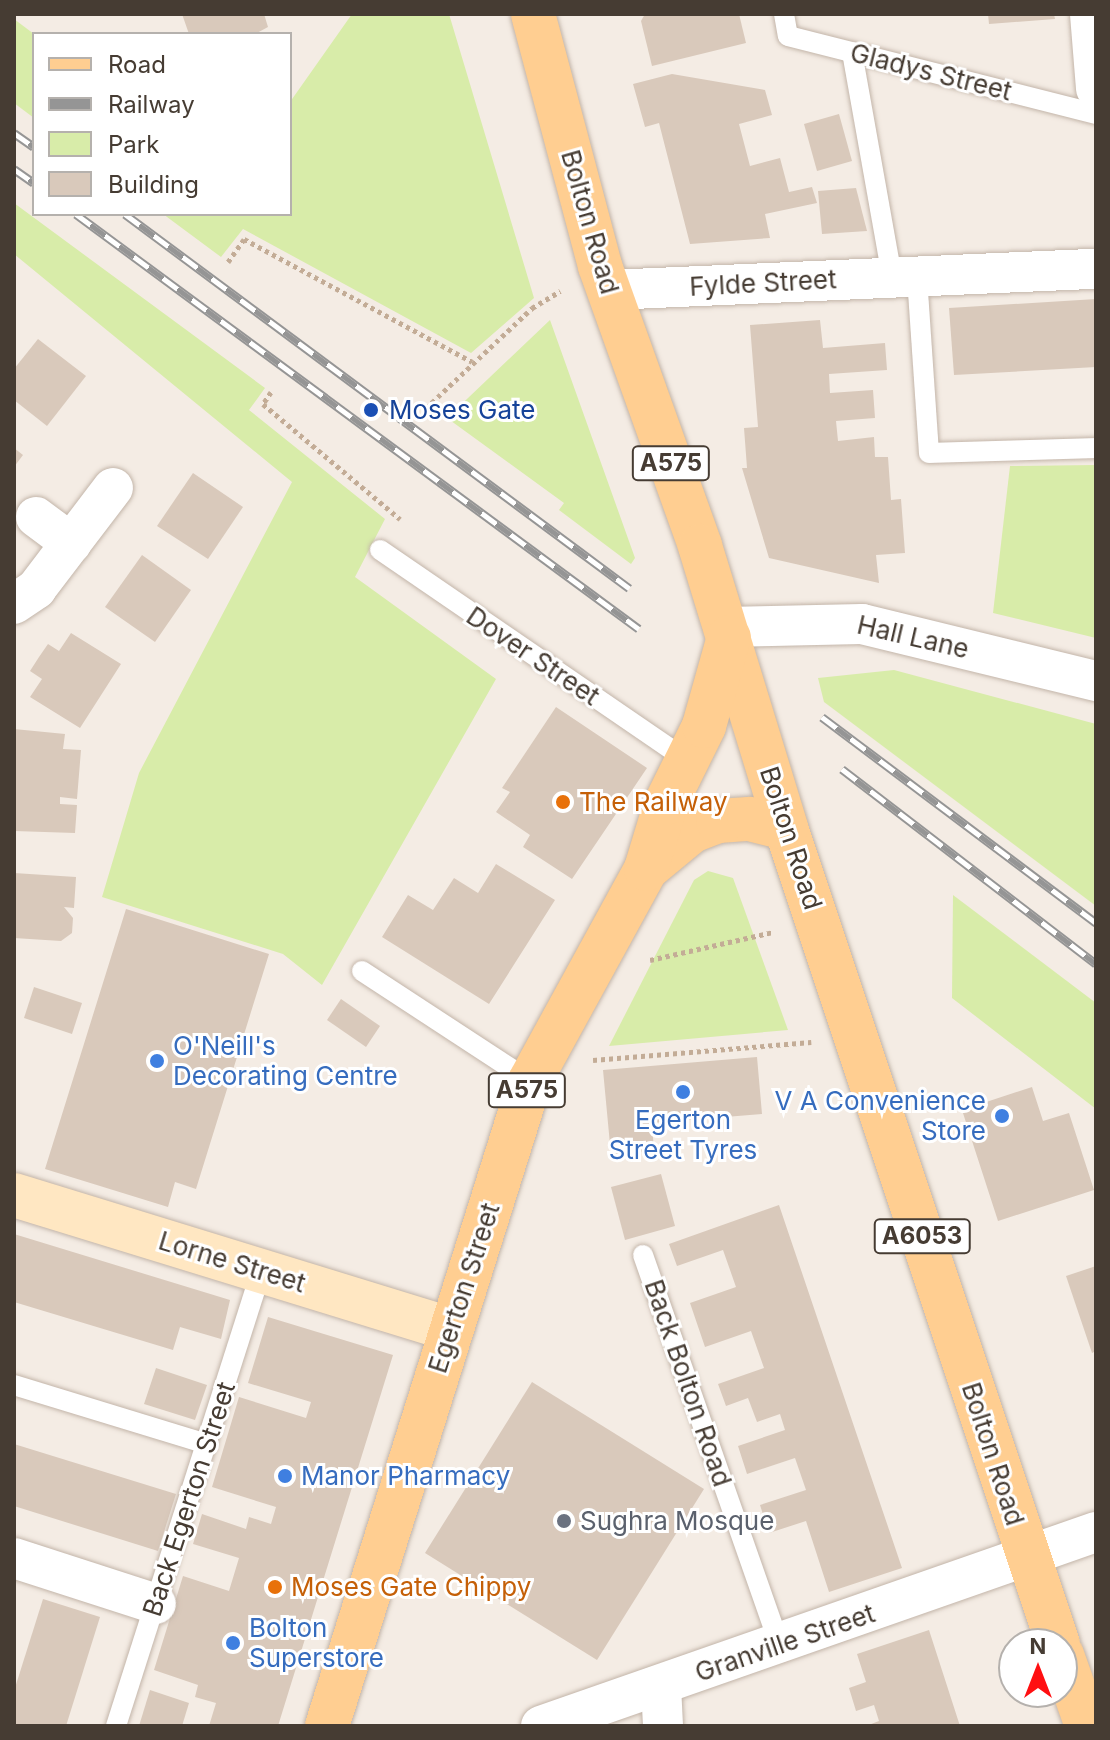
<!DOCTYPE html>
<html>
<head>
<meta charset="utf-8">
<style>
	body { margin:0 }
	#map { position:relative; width:1110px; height:1740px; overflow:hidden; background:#f4ece4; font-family:Inter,sans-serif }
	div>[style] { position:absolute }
	.green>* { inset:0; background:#d8eca9 }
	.building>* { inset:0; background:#d9c9bb }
	.path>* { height:5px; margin-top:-2.5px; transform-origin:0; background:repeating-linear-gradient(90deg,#c3ac96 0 4px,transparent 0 8px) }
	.roads { filter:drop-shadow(0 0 2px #c3b5a9) drop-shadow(0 0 2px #c3b5a9) }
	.lane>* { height:20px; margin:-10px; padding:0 10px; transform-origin:10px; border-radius:10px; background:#fff }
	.street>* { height:40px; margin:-20px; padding:0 20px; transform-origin:20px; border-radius:20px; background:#fff }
	.secondary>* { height:44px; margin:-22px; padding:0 22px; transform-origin:22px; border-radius:22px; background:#ffe7c2 }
	.primary>* { height:44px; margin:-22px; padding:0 22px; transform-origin:22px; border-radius:22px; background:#ffce91 }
	.rail>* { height:9px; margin-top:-4.5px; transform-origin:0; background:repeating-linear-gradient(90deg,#fff 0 18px,#959595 0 36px); box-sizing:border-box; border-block:2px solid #959595 }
	.dots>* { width:22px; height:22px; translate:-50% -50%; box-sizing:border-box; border:4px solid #fff; border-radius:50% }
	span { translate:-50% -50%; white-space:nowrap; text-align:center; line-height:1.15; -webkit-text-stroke:6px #fff; paint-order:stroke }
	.shield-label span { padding:2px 6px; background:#fff; border:2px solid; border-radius:6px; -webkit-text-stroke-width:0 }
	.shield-label { font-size:24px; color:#463c33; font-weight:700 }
	.street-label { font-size:26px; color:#463c33 }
	.transit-label { font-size:26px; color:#164399 }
	.left { translate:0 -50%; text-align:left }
	.food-label { font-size:26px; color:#c56008 }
	.shop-label { font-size:26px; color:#366cbe }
	.right { translate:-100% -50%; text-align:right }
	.worship-label { font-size:26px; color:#5b616d }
	.frame { position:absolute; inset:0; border:16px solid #463c33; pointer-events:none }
	.legend { position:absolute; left:32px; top:32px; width:260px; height:184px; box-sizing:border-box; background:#fff; border:2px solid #b5b1ad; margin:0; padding:10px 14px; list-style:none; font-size:24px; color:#463c33 }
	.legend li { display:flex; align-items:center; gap:16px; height:40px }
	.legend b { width:40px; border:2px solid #b5b1ad }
	.north { position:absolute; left:998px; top:1628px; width:80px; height:80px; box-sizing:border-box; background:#fff; border:2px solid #b5b1ad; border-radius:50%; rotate:0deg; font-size:22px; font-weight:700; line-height:32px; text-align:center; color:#463c33 }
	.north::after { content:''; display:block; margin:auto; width:28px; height:36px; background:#ff0f11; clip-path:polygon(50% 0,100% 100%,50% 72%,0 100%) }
</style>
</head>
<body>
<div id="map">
	<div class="green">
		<div style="clip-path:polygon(352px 14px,449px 14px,534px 298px,471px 353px,243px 229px,221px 257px,163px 214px,290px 214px,290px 102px)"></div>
		<div style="clip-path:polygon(14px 19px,34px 34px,34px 118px,14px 103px)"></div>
		<div style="clip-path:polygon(14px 203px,265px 388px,249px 410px,385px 519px,355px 577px,496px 679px,322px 985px,283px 954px,102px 897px,139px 773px,292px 482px,14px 254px)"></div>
		<div style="clip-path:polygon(550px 320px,635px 558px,631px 564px,559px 510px,564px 503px,447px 418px)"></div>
		<div style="clip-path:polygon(1096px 465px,1096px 638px,993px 613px,1010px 466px)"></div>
		<div style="clip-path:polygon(894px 670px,1096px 724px,1096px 906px,824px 702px,818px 678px)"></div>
		<div style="clip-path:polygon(708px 871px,733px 878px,788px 1030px,609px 1046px,694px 880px)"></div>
		<div style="clip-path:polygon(953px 895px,1096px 1003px,1096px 1109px,952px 998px)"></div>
	</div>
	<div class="building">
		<div style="clip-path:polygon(182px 14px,264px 14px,268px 27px,255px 34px,189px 34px)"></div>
		<div style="clip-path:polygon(645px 14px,739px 14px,746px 43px,652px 66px,641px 21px)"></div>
		<div style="clip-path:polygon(988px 14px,1054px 14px,1055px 19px,989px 24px)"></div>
		<div style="clip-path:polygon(672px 74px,765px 90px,772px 115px,739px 124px,750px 166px,780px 158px,789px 192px,812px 187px,817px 203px,765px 214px,770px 238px,690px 244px,659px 123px,645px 127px,633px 84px)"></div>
		<div style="clip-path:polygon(839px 114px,852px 161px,817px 171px,804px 124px)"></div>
		<div style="clip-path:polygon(856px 188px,867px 231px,822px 234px,818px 191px)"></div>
		<div style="clip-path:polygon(1096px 299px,1096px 367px,954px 375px,949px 308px)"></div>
		<div style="clip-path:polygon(820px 320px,823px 348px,885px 343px,887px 370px,829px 374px,830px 393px,873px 390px,875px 418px,836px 421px,838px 441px,874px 437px,875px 457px,888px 457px,891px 500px,901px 499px,905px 553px,876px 555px,879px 583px,769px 558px,742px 468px,747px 468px,744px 428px,758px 427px,750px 325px)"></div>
		<div style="clip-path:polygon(38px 339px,86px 376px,47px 426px,14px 400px,14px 369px)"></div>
		<div style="clip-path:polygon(14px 448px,23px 455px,14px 467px)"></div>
		<div style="clip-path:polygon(193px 473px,243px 507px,208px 559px,157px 526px)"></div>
		<div style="clip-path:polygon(142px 555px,191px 590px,155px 642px,105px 607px)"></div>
		<div style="clip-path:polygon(71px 633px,121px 664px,80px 728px,30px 697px,42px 679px,30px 671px,39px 657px,48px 644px,59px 651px)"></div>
		<div style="clip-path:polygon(556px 707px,647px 768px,572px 879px,523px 847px,530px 835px,496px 812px,510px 792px,502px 788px)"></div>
		<div style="clip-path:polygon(14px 729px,65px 734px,63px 749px,81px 750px,77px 799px,60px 797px,60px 804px,77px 805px,75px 833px,14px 831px)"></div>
		<div style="clip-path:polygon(496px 864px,555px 900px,489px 1004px,382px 937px,408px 895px,433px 910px,454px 878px,478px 893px)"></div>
		<div style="clip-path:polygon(14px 873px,76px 877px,74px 908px,64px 907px,73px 918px,72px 933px,61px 941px,14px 938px)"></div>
		<div style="clip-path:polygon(126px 909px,269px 954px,196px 1189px,175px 1182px,168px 1207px,45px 1169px)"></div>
		<div style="clip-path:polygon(34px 987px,82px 1003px,72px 1034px,24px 1018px)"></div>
		<div style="clip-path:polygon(341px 999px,380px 1026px,366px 1047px,327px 1020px)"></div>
		<div style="clip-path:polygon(757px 1057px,762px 1114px,652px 1123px,654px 1151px,611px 1155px,603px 1070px)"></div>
		<div style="clip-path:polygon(1032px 1087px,1043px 1121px,1069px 1113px,1094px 1190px,998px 1221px,962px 1110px)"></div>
		<div style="clip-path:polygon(661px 1174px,675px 1226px,625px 1240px,611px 1187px)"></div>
		<div style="clip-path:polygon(779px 1205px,902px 1568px,829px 1592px,806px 1521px,769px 1533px,760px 1505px,806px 1490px,795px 1458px,747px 1474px,738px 1446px,785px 1430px,780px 1414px,757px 1422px,748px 1398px,726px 1406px,718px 1384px,764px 1368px,751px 1331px,705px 1347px,690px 1303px,736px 1287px,723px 1250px,677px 1266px,669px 1244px)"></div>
		<div style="clip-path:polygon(14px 1234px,230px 1300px,221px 1339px,180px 1327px,173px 1350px,14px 1302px)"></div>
		<div style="clip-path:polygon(1096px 1266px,1096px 1351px,1092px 1353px,1066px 1276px)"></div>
		<div style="clip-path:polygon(268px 1317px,393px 1355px,278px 1726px,209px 1726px,216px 1703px,195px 1697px,198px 1685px,154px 1670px,183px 1576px,229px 1591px,239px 1558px,193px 1544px,202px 1514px,246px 1529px,249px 1517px,271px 1524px,276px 1507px,212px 1487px,239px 1397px,306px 1418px,311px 1402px,248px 1383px)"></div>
		<div style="clip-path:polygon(156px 1368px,207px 1385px,195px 1420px,144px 1404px)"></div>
		<div style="clip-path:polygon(532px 1382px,704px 1489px,597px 1660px,425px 1553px)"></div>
		<div style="clip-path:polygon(14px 1444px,176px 1494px,158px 1551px,14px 1506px)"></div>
		<div style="clip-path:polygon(43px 1599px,100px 1617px,66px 1726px,14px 1726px,14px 1691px)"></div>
		<div style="clip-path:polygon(929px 1630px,960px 1726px,866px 1726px,879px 1721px,874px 1705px,856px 1711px,849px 1688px,866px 1682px,857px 1654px)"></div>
		<div style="clip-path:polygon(150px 1690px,189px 1703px,182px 1726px,139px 1726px)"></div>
	</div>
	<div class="path">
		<div style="left:228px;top:262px;width:28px;rotate:-55deg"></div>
		<div style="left:244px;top:239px;width:259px;rotate:28.3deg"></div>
		<div style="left:271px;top:392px;width:14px;rotate:124deg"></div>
		<div style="left:263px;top:404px;width:179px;rotate:40deg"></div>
		<div style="left:426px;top:408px;width:146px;rotate:-43.3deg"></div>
		<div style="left:532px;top:308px;width:33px;rotate:-31deg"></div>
		<div style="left:650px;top:960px;width:126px;rotate:-12.8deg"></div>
		<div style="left:593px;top:1060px;width:219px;rotate:-4.7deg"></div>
	</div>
	<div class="roads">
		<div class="lane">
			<div style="left:784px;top:14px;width:22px;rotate:80deg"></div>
			<div style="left:788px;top:36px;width:318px;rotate:14.2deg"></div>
			<div style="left:852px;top:52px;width:229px;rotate:79.9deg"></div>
			<div style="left:917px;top:277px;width:176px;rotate:86.1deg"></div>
			<div style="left:929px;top:453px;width:167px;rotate:-1.7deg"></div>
			<div style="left:380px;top:550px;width:372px;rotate:34.4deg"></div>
			<div style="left:362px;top:971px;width:201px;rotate:33.2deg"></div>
			<div style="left:643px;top:1255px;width:414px;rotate:70.7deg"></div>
			<div style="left:14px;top:1385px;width:202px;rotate:17deg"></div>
			<div style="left:116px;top:1726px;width:478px;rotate:-72.3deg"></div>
		</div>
		<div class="street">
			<div style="left:1090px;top:14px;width:75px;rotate:85.4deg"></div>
			<div style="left:609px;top:290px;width:487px;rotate:-2.5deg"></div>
			<div style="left:36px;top:517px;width:44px;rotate:36.6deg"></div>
			<div style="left:14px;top:604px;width:27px;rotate:-34deg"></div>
			<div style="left:36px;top:589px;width:127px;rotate:-52.7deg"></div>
			<div style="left:726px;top:627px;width:136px;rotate:-1.3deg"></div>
			<div style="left:862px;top:624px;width:241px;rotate:13.7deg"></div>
			<div style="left:14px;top:1558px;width:149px;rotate:17.9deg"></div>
			<div style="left:661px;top:1686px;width:40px;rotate:87.1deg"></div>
			<div style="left:541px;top:1726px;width:588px;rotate:-19.27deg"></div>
		</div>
		<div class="secondary">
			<div style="left:14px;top:1195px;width:456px;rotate:17.1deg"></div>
		</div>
		<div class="primary">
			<div style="left:533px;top:14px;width:261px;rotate:75.1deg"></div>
			<div style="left:600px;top:266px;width:297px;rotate:70.3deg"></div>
			<div style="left:700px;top:546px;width:295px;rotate:73deg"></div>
			<div style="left:786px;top:828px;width:860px;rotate:71.57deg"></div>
			<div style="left:646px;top:869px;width:60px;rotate:-39.6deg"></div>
			<div style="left:692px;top:831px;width:28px;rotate:-21deg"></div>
			<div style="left:718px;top:821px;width:31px;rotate:-4deg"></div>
			<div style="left:749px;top:819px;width:38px;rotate:14deg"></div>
			<div style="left:1062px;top:1655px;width:75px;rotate:70.6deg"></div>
			<div style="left:327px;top:1726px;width:676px;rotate:-72.53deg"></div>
			<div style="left:530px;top:1081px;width:242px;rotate:-61.3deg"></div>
			<div style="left:646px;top:869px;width:69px;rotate:-73.1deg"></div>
			<div style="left:666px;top:803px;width:86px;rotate:-63.7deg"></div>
			<div style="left:704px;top:726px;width:92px;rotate:-74.3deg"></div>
		</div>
	</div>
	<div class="rail">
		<div style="left:14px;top:133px;width:24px;rotate:35deg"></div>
		<div style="left:14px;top:169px;width:24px;rotate:35deg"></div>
		<div style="left:76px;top:214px;width:699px;rotate:36.39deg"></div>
		<div style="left:125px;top:214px;width:628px;rotate:36.58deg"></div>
		<div style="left:822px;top:717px;width:343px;rotate:36.9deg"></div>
		<div style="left:842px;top:769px;width:320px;rotate:37.5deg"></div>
	</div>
	<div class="dots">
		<div style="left:371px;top:410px;background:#1a4fb4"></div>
		<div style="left:563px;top:802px;background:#e8710a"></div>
		<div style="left:157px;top:1061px;background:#3f7fe0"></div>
		<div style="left:683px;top:1092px;background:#3f7fe0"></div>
		<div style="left:1002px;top:1116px;background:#3f7fe0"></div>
		<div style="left:285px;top:1476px;background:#3f7fe0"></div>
		<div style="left:564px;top:1521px;background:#6b7280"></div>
		<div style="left:275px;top:1587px;background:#e8710a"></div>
		<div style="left:233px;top:1643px;background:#3f7fe0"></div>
	</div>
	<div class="shield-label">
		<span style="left:671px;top:463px">A575</span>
		<span style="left:527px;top:1090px">A575</span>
		<span style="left:922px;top:1236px">A6053</span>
	</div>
	<div class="street-label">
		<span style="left:931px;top:72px;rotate:14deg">Gladys Street</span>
		<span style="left:590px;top:222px;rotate:74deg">Bolton Road</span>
		<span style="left:763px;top:283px;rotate:-3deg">Fylde Street</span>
		<span style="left:913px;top:637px;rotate:13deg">Hall Lane</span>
		<span style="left:533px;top:656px;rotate:34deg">Dover Street</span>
		<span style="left:791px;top:838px;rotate:72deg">Bolton Road</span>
		<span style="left:232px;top:1262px;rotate:17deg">Lorne Street</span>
		<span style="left:464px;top:1288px;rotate:-72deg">Egerton Street</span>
		<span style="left:688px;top:1383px;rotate:71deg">Back Bolton Road</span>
		<span style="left:993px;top:1454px;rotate:72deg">Bolton Road</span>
		<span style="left:189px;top:1499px;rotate:-72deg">Back Egerton Street</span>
		<span style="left:785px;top:1643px;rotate:-19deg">Granville Street</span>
	</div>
	<div class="transit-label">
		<span class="left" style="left:389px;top:410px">Moses Gate</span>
	</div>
	<div class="food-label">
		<span class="left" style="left:579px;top:802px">The Railway</span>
		<span class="left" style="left:291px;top:1587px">Moses Gate Chippy</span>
	</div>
	<div class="shop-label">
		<span class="left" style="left:173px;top:1061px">O'Neill's<br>Decorating Centre</span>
		<span class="right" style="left:986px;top:1116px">V A Convenience<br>Store</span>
		<span style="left:683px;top:1135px">Egerton<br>Street Tyres</span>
		<span class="left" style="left:301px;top:1476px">Manor Pharmacy</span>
		<span class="left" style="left:249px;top:1643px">Bolton<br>Superstore</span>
	</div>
	<div class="worship-label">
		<span class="left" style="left:580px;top:1521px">Sughra Mosque</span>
	</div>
	<div class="frame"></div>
	<ul class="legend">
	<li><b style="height:10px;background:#ffce91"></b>Road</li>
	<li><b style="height:10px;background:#959595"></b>Railway</li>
	<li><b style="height:22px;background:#d8eca9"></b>Park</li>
	<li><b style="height:22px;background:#d9c9bb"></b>Building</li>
	</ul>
	<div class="north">N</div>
</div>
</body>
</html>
